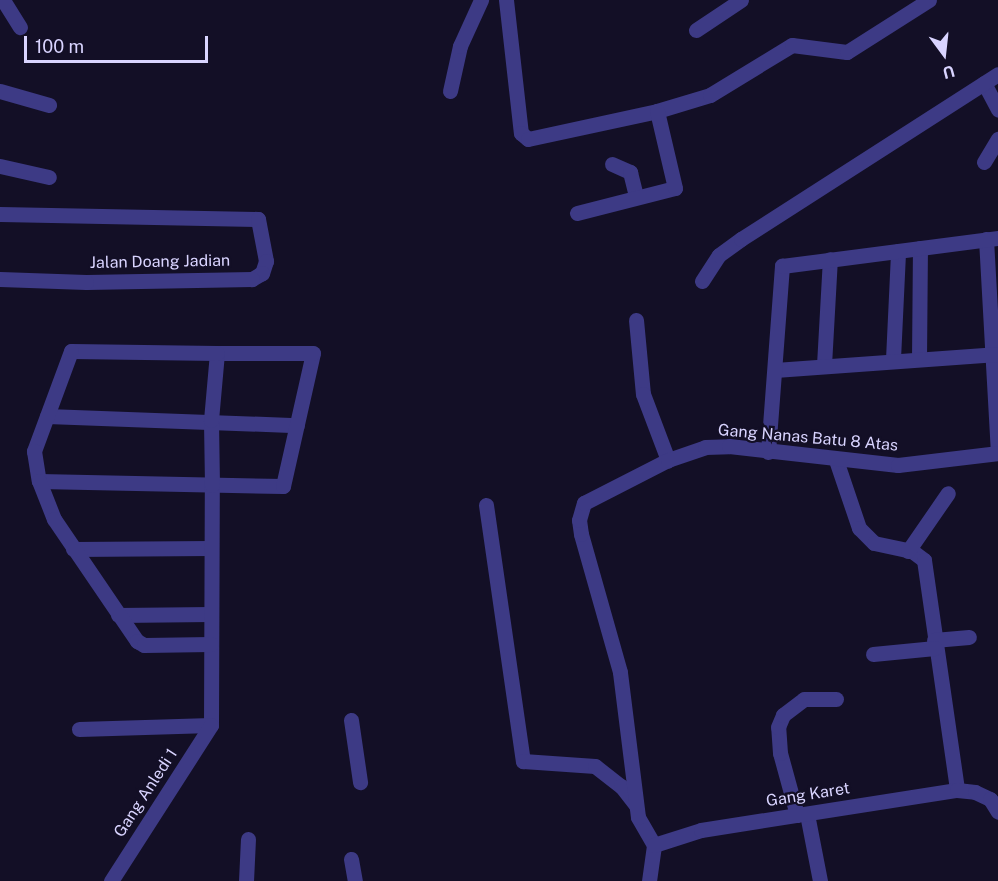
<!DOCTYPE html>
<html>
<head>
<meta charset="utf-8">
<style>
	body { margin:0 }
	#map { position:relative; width:998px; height:881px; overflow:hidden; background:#130f26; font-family:"Public Sans",sans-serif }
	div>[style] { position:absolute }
	.minor>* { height:15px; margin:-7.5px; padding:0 7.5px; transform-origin:7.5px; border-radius:7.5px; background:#3d3a85 }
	span { translate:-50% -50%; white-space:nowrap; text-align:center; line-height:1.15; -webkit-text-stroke:4.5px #130f26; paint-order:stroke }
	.street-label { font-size:16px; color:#d9d4ff }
	.north { position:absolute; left:914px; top:24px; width:60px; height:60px; -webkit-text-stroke:4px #130f26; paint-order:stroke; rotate:165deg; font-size:16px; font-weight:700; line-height:24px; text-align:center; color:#d9d4ff }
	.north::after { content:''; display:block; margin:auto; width:21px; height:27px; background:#d9d4ff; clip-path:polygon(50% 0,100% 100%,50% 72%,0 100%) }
	.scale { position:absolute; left:24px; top:36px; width:184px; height:27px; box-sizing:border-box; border:3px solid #d9d4ff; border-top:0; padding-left:8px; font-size:18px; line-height:21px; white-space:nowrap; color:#d9d4ff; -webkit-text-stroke:4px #130f26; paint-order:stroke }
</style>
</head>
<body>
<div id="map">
	<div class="minor">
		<div style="left:3px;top:0;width:32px;rotate:58deg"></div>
		<div style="left:506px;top:0;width:134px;rotate:83.6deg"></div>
		<div style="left:521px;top:133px;width:9px;rotate:41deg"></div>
		<div style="left:528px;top:139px;width:132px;rotate:-12.2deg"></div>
		<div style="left:657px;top:111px;width:55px;rotate:-16.8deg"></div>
		<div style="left:710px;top:95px;width:96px;rotate:-31.4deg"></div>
		<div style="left:792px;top:45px;width:55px;rotate:7.3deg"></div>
		<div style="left:847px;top:52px;width:97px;rotate:-32.4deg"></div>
		<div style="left:696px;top:30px;width:54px;rotate:-33.7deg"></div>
		<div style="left:984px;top:83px;width:30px;rotate:62deg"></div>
		<div style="left:0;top:91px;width:51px;rotate:15.9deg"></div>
		<div style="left:450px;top:91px;width:46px;rotate:-77.5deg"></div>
		<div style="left:460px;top:46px;width:51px;rotate:-65.5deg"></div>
		<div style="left:984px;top:162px;width:27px;rotate:-59deg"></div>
		<div style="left:612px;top:164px;width:20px;rotate:24deg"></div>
		<div style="left:630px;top:172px;width:25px;rotate:76deg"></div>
		<div style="left:0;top:166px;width:50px;rotate:12.7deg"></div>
		<div style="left:577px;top:213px;width:101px;rotate:-14.3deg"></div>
		<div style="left:675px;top:188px;width:79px;rotate:-103.2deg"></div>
		<div style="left:0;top:214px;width:258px;rotate:1.1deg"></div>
		<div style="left:258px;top:219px;width:43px;rotate:79.2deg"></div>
		<div style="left:266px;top:261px;width:13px;rotate:108deg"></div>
		<div style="left:262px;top:273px;width:12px;rotate:149deg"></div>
		<div style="left:252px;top:279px;width:166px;rotate:179deg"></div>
		<div style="left:86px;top:282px;width:86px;rotate:-178deg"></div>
		<div style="left:986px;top:239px;width:214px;rotate:86.8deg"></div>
		<div style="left:702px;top:281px;width:31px;rotate:-57deg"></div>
		<div style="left:719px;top:255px;width:27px;rotate:-36deg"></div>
		<div style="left:741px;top:239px;width:305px;rotate:-32.7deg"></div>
		<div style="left:636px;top:320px;width:74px;rotate:84.6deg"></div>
		<div style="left:643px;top:394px;width:71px;rotate:69.3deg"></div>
		<div style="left:893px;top:359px;width:108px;rotate:-87.3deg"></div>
		<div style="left:919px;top:359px;width:111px;rotate:-89.5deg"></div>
		<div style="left:824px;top:365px;width:106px;rotate:-86.8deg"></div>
		<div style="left:775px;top:370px;width:224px;rotate:-4.1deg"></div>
		<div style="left:47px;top:416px;width:250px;rotate:2.1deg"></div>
		<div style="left:768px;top:452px;width:187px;rotate:-85.7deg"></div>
		<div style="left:782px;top:266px;width:218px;rotate:-7.4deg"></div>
		<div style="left:836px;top:460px;width:72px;rotate:71.3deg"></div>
		<div style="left:859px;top:528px;width:21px;rotate:45deg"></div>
		<div style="left:874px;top:543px;width:39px;rotate:12deg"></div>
		<div style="left:912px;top:551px;width:15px;rotate:37deg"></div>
		<div style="left:924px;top:560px;width:232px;rotate:81.8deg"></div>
		<div style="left:39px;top:481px;width:244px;rotate:1.2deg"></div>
		<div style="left:283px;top:486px;width:136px;rotate:-77.3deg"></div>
		<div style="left:313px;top:353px;width:96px;rotate:180deg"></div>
		<div style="left:486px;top:505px;width:259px;rotate:81.8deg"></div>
		<div style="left:523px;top:761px;width:72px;rotate:4deg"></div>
		<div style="left:595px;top:766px;width:33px;rotate:38deg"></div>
		<div style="left:621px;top:786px;width:24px;rotate:52deg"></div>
		<div style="left:73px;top:549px;width:138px;rotate:-0.4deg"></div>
		<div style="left:908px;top:551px;width:70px;rotate:-55.4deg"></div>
		<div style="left:118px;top:615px;width:93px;rotate:-0.6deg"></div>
		<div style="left:934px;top:640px;width:35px;rotate:-5deg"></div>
		<div style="left:873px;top:654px;width:62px;rotate:-5.5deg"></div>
		<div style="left:351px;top:720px;width:63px;rotate:81.7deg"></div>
		<div style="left:211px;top:725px;width:240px;rotate:-89.8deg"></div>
		<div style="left:212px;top:485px;width:65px;rotate:-90.9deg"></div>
		<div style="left:211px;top:420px;width:67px;rotate:-84.9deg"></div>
		<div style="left:217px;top:353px;width:146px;rotate:-179.2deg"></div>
		<div style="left:71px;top:351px;width:107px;rotate:110.3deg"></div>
		<div style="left:34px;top:451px;width:30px;rotate:81deg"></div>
		<div style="left:39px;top:481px;width:41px;rotate:68.5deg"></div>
		<div style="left:54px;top:519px;width:148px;rotate:55.8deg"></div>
		<div style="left:137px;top:641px;width:8px;rotate:30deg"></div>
		<div style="left:144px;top:645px;width:67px;rotate:-0.9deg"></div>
		<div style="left:79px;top:729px;width:132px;rotate:-1.7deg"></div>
		<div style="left:807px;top:814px;width:68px;rotate:79deg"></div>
		<div style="left:797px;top:815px;width:64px;rotate:-105.3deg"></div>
		<div style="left:780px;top:753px;width:26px;rotate:-94deg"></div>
		<div style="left:778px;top:727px;width:13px;rotate:-67deg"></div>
		<div style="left:783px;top:715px;width:26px;rotate:-37deg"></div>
		<div style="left:804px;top:699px;width:32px"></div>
		<div style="left:654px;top:845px;width:32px;rotate:-120deg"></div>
		<div style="left:638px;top:817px;width:146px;rotate:-97.1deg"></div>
		<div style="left:620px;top:672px;width:143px;rotate:-105.8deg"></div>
		<div style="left:581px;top:534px;width:14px;rotate:-98deg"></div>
		<div style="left:579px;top:520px;width:18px;rotate:-74deg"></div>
		<div style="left:584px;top:503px;width:94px;rotate:-27.1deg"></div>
		<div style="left:668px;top:460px;width:39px;rotate:-19deg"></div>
		<div style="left:705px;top:447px;width:24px;rotate:-2deg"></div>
		<div style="left:729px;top:446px;width:170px;rotate:6.4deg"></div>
		<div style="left:898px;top:465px;width:101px;rotate:-6.8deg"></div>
		<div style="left:351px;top:859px;width:22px;rotate:80deg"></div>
		<div style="left:111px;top:881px;width:185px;rotate:-57.3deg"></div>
		<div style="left:246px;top:881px;width:42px;rotate:-87.3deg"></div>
		<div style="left:649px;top:881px;width:36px;rotate:-82deg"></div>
		<div style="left:654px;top:845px;width:49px;rotate:-17.7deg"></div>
		<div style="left:701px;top:830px;width:259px;rotate:-8.9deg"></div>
		<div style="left:957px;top:790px;width:18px;rotate:6deg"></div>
		<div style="left:975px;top:792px;width:17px;rotate:25deg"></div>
		<div style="left:990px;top:799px;width:15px;rotate:58deg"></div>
	</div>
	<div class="street-label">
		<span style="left:160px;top:262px;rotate:-1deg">Jalan Doang Jadian</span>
		<span style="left:808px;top:438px;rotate:5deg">Gang Nanas Batu 8 Atas</span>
		<span style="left:146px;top:793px;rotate:-57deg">Gang Anledi 1</span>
		<span style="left:808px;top:795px;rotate:-9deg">Gang Karet</span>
	</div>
	<div class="north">U</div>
	<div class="scale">100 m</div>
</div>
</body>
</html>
